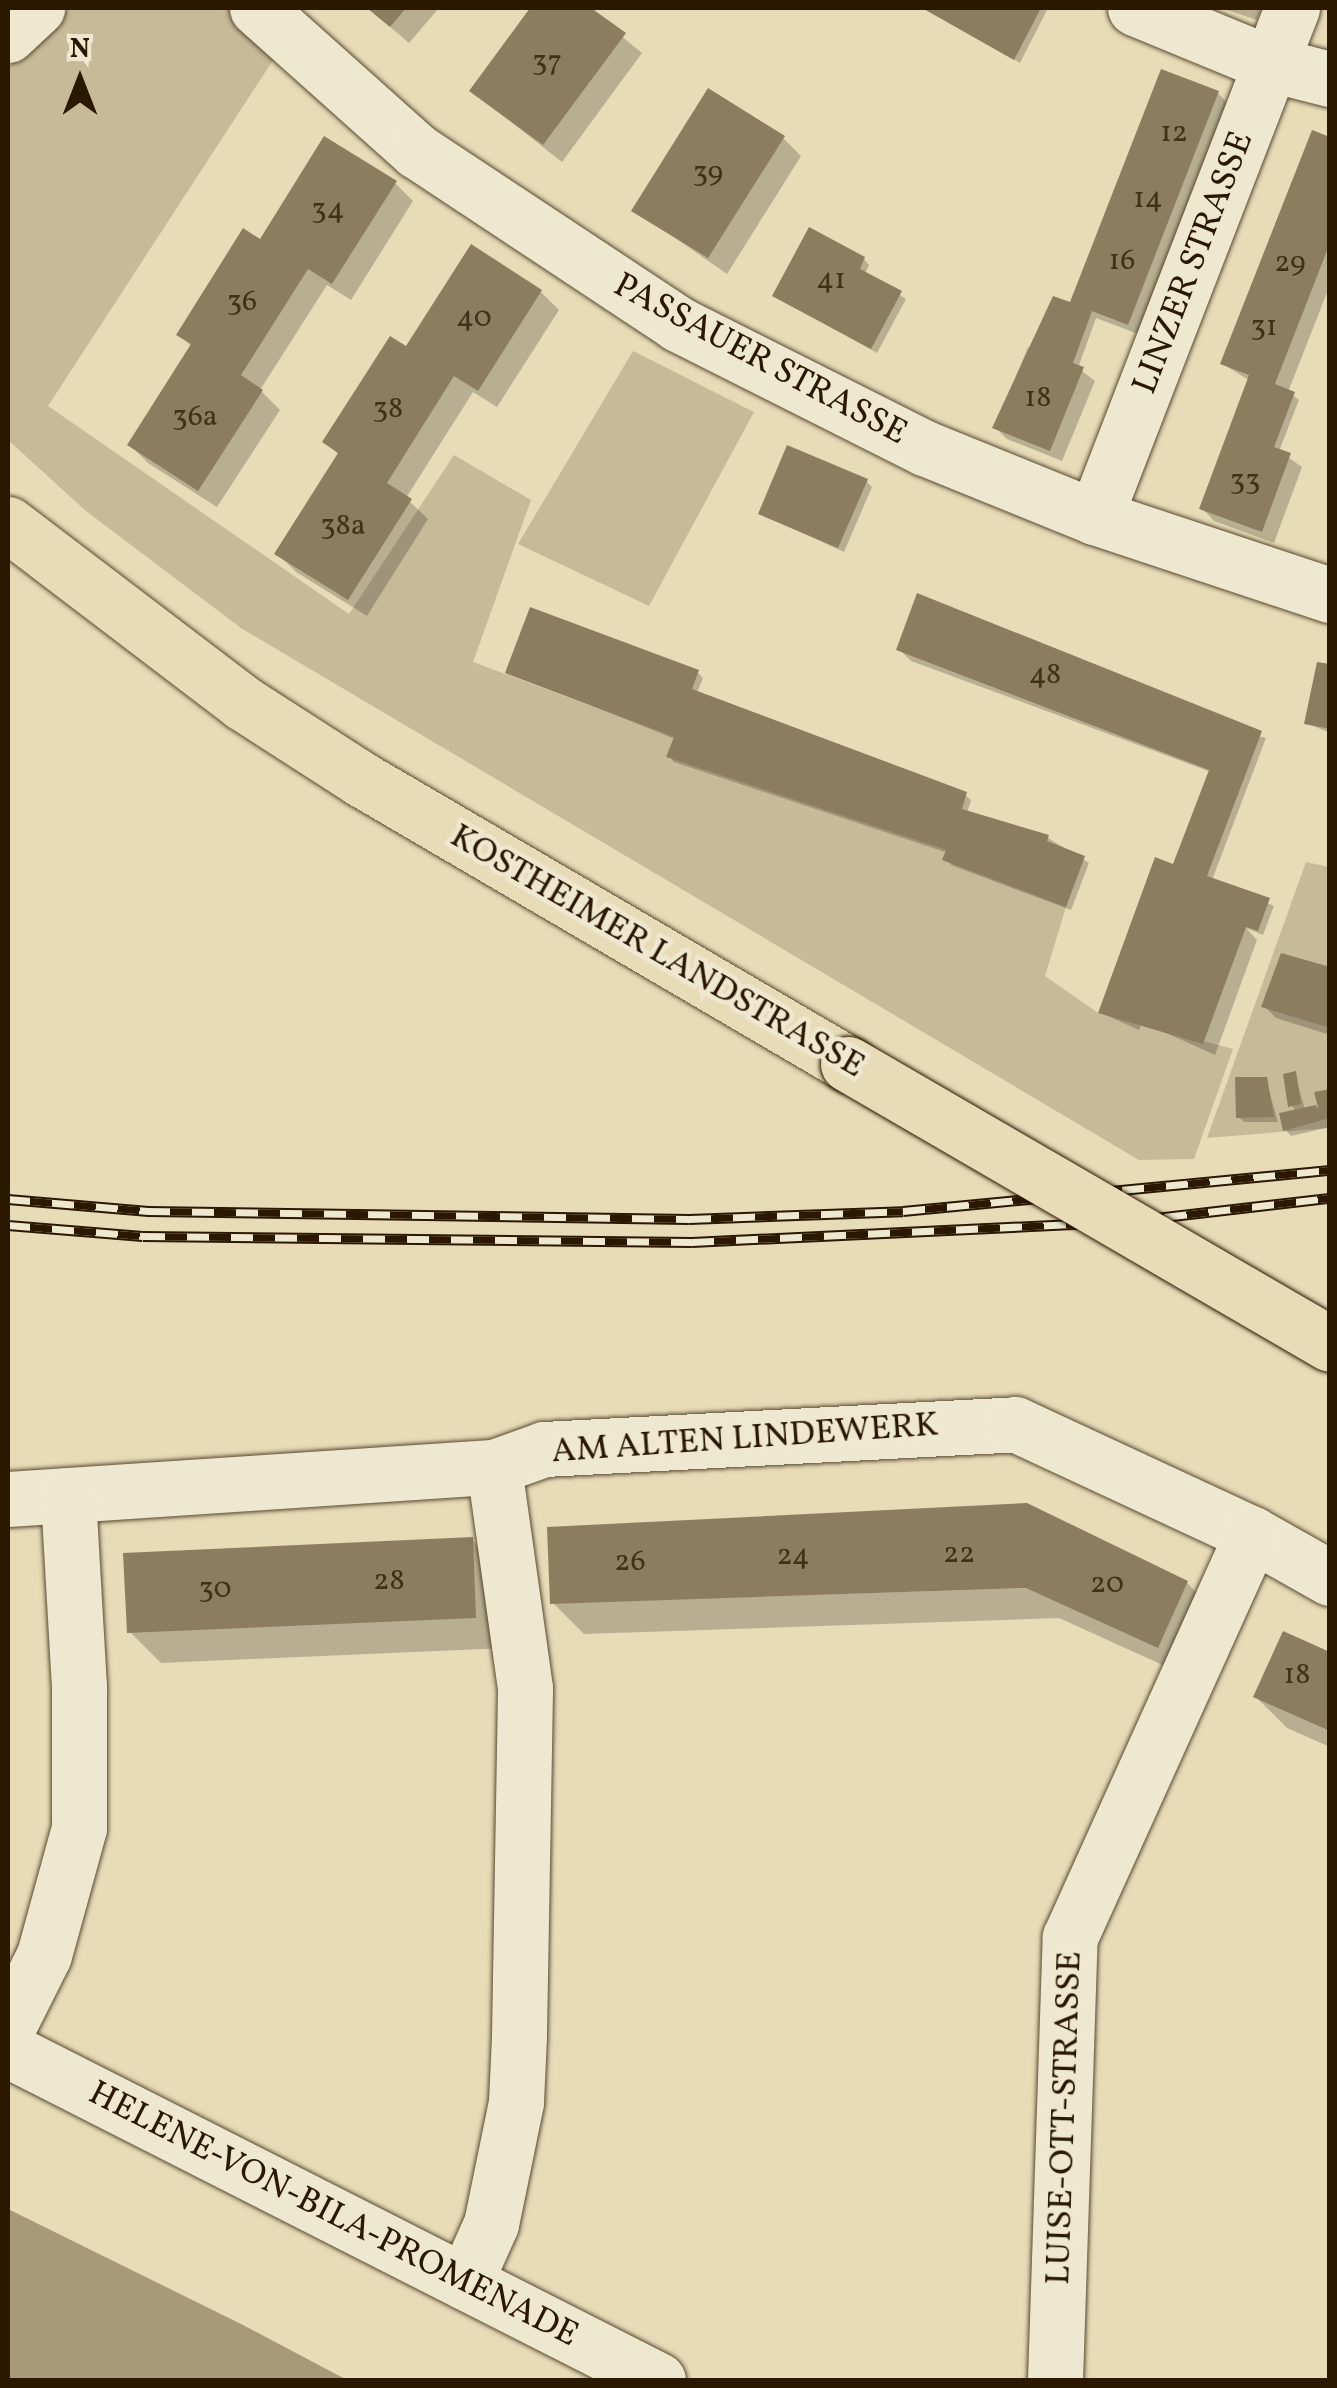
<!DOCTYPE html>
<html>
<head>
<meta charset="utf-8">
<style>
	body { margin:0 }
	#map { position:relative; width:1337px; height:2388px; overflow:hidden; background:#e7dbb8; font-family:Vollkorn,serif }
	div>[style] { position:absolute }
	.green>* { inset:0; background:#c7ba99 }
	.water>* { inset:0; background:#a7997a }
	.shadow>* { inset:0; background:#0003 }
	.building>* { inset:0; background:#8c7d60 }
	.roads { filter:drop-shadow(0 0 2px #59492f) drop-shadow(0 0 2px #59492f) }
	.minor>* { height:55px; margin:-27.5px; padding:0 27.5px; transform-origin:27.5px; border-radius:27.5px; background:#efe8d1 }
	.major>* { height:55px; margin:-27.5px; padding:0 27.5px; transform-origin:27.5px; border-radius:27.5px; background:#e7dbb8 }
	.rail>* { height:11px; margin-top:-5.5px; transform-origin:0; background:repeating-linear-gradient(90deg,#efe8d1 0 22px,#2a1801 0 44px); box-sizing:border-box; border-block:2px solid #2a1801 }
	.bridges { filter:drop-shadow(0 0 2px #2a1801) drop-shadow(0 0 2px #2a1801) }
	.major-bridge>* { height:55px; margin:-27.5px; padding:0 27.5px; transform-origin:27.5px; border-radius:27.5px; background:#e7dbb8 }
	span { translate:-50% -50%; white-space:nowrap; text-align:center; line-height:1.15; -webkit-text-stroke:9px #efe8d1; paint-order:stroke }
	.number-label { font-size:30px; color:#423119 }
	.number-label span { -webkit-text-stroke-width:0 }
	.street-label { font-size:35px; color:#2a1801 }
	.frame { position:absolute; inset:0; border:10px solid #2a1801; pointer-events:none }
	.north { position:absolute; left:30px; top:30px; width:100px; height:100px; -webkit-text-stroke:8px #efe8d1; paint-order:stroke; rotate:0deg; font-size:28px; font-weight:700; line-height:40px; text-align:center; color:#2a1801 }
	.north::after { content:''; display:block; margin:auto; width:35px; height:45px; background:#2a1801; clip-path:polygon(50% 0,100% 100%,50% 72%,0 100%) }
</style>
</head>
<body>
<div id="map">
	<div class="green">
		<div style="clip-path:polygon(70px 8px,236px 8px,279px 51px,48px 406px,349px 614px,454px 455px,531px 500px,473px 662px,674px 737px,667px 757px,946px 850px,1066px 907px,1045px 976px,1098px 1013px,1233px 1049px,1194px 1159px,1139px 1160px,241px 628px,86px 511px,8px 440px,8px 68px)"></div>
		<div style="clip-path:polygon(633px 351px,754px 412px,649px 606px,518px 544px)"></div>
		<div style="clip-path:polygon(1306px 862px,1329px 867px,1329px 1128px,1207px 1138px)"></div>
	</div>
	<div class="water">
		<div style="clip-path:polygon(8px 2209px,243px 2325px,347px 2380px,8px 2380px)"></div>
	</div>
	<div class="shadow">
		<div style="clip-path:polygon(368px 8px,439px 8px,409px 43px)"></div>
		<div style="clip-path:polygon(533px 8px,587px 8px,642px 53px,562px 162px,472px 91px)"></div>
		<div style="clip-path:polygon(924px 8px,1048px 8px,1020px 63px)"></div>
		<div style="clip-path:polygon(1221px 8px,1261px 8px,1257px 20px)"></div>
		<div style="clip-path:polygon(1162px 72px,1218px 93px,1230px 106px,1141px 335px,1096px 318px,1078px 368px,1095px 381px,1062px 461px,1007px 439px,995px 427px,1028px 347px,1036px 350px,1071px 305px)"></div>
		<div style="clip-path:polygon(783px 138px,801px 156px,727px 274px,635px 210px)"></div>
		<div style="clip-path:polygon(1330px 140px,1330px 285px,1288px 392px,1299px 400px,1279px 451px,1302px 467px,1274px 543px,1214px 521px,1202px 508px,1250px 381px,1223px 364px)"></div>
		<div style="clip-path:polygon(395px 183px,413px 201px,351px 300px,327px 285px,260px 390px,280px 410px,217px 507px,148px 463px,130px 445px,192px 347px,179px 334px,261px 242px)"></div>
		<div style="clip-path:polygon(864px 259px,869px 265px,865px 274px,906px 299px,877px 353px,775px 296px)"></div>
		<div style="clip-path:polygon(541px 292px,559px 310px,497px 407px,473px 392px,406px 498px,428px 519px,367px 616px,296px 572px,278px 554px,340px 456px,326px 442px)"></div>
		<div style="clip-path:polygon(866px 481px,872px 487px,844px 552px,761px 514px)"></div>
		<div style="clip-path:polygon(899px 649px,1266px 738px,1212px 880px,1274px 906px,1263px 935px,1246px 928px,1257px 940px,1215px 1055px,1142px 1022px,1139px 1030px,1101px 1013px,1174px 867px,1211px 772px,911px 661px)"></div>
		<div style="clip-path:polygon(1330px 667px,1330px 733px,1306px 723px)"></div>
		<div style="clip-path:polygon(507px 672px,697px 672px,703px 678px,697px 693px,965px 795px,971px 800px,967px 813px,1048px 838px,1089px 863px,1071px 910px,951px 865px,948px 853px,674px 762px,669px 756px,675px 739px)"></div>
		<div style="clip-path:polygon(1330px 970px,1330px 1035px,1276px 1018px,1264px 1006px)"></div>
		<div style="clip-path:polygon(1295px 1074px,1305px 1110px,1320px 1107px,1330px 1092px,1330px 1127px,1291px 1136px,1286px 1130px,1297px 1112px,1291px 1105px)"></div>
		<div style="clip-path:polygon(1266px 1080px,1278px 1122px,1244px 1122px,1239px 1117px)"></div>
		<div style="clip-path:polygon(472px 1540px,503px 1571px,506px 1648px,161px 1663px,130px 1632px)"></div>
		<div style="clip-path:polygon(1187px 1583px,1218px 1614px,1189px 1677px,1059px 1618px,584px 1634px,553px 1603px)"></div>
		<div style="clip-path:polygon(1330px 1655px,1330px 1747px,1287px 1728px,1256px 1697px)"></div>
	</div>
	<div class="building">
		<div style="clip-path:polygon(367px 8px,406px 8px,390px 27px)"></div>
		<div style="clip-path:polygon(530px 8px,591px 8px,626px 33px,543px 145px,469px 91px)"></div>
		<div style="clip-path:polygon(922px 8px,1041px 8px,1014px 60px)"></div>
		<div style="clip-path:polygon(1161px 69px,1219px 91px,1128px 325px,1092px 311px,1073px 363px,1084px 367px,1050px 451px,992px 428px,1053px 296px,1070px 302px)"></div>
		<div style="clip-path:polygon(708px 88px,785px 136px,708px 258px,631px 211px)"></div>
		<div style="clip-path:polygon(1312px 130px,1330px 137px,1330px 243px,1275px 384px,1295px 392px,1274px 447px,1291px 453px,1262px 532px,1199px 509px,1249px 375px,1220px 364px)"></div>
		<div style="clip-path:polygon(324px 136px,397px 181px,332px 284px,308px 269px,241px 375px,263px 390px,198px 491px,127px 445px,191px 344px,176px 335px,243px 228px,260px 239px)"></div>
		<div style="clip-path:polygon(809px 227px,865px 257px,860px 269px,902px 291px,871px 349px,772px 296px)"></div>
		<div style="clip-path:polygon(471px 244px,542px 290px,478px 391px,454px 376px,387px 483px,412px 499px,348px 600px,274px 554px,338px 453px,322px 442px,390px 336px,406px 346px)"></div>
		<div style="clip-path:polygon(787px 445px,868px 479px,838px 548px,758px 514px)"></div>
		<div style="clip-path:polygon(917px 593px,1262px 731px,1207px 876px,1270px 898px,1258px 931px,1246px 927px,1203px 1044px,1098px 1013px,1155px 857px,1173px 864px,1209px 770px,896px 650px)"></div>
		<div style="clip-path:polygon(530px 607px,699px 670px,692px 689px,967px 792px,962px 809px,1049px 835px,1047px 841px,1085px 856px,1066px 907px,942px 860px,946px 850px,666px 757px,674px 737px,505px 673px)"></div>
		<div style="clip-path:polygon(1317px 662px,1330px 664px,1330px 729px,1304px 724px)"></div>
		<div style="clip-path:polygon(1281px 953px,1330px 967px,1330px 1028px,1261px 1007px)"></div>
		<div style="clip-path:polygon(1296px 1071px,1301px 1104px,1288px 1107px,1283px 1074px)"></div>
		<div style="clip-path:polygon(1235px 1077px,1267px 1077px,1274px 1117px,1236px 1118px)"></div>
		<div style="clip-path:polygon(1330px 1089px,1330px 1118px,1283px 1131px,1279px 1113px,1316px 1105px,1320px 1115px,1314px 1092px)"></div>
		<div style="clip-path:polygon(1027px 1503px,1188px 1581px,1158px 1648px,1026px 1588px,550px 1604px,547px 1527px)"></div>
		<div style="clip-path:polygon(473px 1537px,476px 1618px,127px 1633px,123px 1553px)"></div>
		<div style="clip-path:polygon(1283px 1631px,1330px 1652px,1330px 1731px,1253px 1697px)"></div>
	</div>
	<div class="roads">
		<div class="minor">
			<div style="left:257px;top:8px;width:215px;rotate:41.8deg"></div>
			<div style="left:417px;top:151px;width:313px;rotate:33.5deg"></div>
			<div style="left:678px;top:324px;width:276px;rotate:26.7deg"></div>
			<div style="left:925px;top:448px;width:183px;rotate:22.1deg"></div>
			<div style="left:1095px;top:517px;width:248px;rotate:18.4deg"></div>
			<div style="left:1135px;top:8px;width:147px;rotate:22.4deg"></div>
			<div style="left:1271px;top:64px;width:61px;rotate:14.3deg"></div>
			<div style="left:8px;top:35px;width:40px;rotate:-43deg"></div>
			<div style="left:1095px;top:517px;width:546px;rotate:-68.84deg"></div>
			<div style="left:8px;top:1499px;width:487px;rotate:-3.8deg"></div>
			<div style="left:494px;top:1467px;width:53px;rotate:-19.8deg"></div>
			<div style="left:544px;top:1449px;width:472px;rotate:-3deg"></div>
			<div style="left:1015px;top:1424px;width:261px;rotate:24.9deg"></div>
			<div style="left:1252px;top:1534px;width:90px;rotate:29.4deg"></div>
			<div style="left:8px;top:2027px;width:80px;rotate:-63.4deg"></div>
			<div style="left:44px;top:1955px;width:132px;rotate:-74.6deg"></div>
			<div style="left:79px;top:1828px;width:141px;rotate:-90deg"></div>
			<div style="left:79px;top:1687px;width:192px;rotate:-93.3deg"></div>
			<div style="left:8px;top:2050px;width:729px;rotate:26.92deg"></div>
			<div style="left:465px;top:2282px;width:64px;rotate:-65.9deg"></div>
			<div style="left:491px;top:2224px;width:125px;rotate:-78.4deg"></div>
			<div style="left:516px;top:2102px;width:67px;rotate:-87.4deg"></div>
			<div style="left:519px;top:2035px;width:347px;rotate:-89deg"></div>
			<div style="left:525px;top:1688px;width:223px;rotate:-98deg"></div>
			<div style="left:1055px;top:2380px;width:443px;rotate:-88.1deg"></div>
			<div style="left:1070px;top:1937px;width:442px;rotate:-65.7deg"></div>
		</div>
		<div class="major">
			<div style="left:8px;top:524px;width:295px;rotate:37.3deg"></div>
			<div style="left:243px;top:703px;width:140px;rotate:32.8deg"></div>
			<div style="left:361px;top:779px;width:564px;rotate:30.34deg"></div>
		</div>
	</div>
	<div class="rail">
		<div style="left:8px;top:1199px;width:141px;rotate:4.9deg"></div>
		<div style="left:148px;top:1211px;width:541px;rotate:0.85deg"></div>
		<div style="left:689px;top:1219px;width:214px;rotate:-2.1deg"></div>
		<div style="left:903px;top:1211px;width:429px;rotate:-5.5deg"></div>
		<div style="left:8px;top:1225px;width:135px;rotate:4.7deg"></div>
		<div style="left:143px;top:1236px;width:549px;rotate:0.63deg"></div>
		<div style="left:692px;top:1242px;width:429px;rotate:-2.7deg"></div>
		<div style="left:1121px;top:1222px;width:210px;rotate:-6.6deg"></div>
	</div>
	<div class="bridges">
		<div class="major-bridge">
			<div style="left:848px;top:1064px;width:557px;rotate:30.15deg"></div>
		</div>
	</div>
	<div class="number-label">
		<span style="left:547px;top:62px">37</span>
		<span style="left:1174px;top:133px">12</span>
		<span style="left:708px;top:173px">39</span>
		<span style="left:1148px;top:199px">14</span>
		<span style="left:328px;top:210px">34</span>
		<span style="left:1122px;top:261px">16</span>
		<span style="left:1290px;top:263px">29</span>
		<span style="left:831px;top:280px">41</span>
		<span style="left:242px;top:302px">36</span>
		<span style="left:474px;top:318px">40</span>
		<span style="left:1264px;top:327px">31</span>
		<span style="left:1038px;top:398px">18</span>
		<span style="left:388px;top:409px">38</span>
		<span style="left:195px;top:417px">36a</span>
		<span style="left:1245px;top:481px">33</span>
		<span style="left:343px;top:526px">38a</span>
		<span style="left:1045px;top:675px">48</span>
		<span style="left:959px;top:1554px">22</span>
		<span style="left:793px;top:1556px">24</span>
		<span style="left:630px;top:1562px">26</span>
		<span style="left:389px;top:1581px">28</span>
		<span style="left:1107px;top:1584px">20</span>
		<span style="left:215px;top:1589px">30</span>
		<span style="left:1297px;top:1675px">18</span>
	</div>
	<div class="street-label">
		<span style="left:1194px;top:263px;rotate:-69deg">LINZER STRASSE</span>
		<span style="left:760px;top:360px;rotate:28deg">PASSAUER STRASSE</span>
		<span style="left:657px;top:952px;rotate:30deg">KOSTHEIMER LANDSTRASSE</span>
		<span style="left:745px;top:1439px;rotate:-4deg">AM ALTEN LINDEWERK</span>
		<span style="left:1065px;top:2118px;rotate:-88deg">LUISE-OTT-STRASSE</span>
		<span style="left:333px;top:2215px;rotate:27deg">HELENE-VON-BILA-PROMENADE</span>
	</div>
	<div class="frame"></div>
	<div class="north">N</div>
</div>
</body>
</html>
